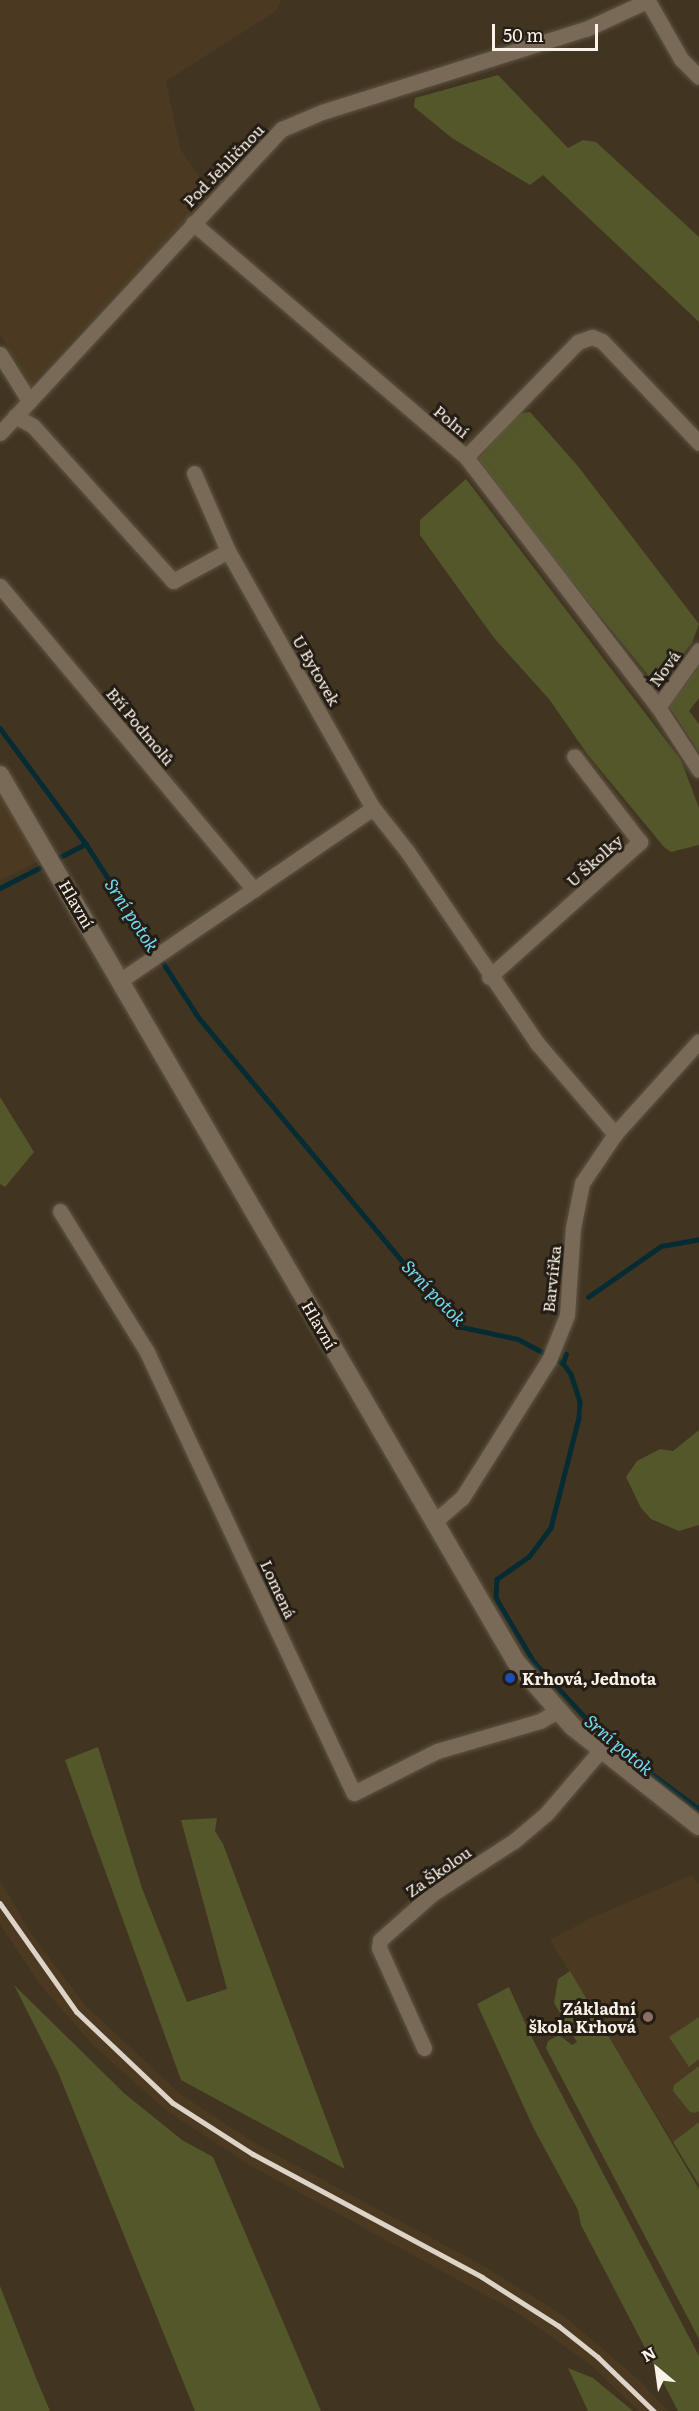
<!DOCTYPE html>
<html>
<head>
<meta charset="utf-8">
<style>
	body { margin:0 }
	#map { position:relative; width:699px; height:2411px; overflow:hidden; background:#413522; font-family:Literata,serif }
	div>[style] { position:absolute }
	.built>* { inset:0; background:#4b3a21 }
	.green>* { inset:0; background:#535729 }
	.stream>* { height:4.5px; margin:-2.25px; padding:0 2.25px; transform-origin:2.25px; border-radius:2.25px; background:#062c33 }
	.roads { filter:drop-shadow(0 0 2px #5f5443) drop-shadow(0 0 2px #5f5443) }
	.street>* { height:15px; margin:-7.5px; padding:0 7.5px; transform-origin:7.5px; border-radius:7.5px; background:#786a56 }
	.secondary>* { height:18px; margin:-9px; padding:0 9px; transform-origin:9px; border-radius:9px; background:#786a56 }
	.rail>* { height:4.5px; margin:-2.25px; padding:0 2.25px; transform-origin:2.25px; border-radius:2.25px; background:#ddd4c7 }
	.dots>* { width:16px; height:16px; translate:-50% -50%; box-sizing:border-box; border:3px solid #231d15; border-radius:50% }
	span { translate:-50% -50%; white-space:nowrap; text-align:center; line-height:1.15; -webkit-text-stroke:6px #231d15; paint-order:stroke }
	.street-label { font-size:16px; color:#fbf3e7 }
	.poi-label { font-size:16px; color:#fbf3e7; font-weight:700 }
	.left { translate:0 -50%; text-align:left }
	.right { translate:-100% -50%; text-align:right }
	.water-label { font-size:18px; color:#71d9f0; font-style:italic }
	.north { position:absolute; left:627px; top:2339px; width:60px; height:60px; -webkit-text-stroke:4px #231d15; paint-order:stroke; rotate:331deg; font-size:16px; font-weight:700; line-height:24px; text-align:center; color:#fbf3e7 }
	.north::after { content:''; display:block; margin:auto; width:21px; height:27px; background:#fbf3e7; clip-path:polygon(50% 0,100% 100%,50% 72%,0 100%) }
	.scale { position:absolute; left:492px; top:24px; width:106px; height:27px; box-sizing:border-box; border:3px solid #fbf3e7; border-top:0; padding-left:8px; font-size:18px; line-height:21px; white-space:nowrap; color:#fbf3e7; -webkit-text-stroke:4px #231d15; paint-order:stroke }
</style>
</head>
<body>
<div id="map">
	<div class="built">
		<div style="clip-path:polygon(0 0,281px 0,276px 11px,166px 81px,180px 149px,210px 193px,31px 384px,0 335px)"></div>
		<div style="clip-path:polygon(0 794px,41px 860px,0 881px)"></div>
		<div style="clip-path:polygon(692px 1875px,699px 1885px,699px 2122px,673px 2142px,550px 1940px,589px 1919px)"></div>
		<div style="clip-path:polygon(0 1880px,31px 1934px,85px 2005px,180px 2094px,258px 2145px,487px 2268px,565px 2317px,640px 2381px,668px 2411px,639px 2411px,591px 2365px,518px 2313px,248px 2164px,167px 2111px,93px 2045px,39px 1983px,0 1924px)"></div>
	</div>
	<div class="green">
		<div style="clip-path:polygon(498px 75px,568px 148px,583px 140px,596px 142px,699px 237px,699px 322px,543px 175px,530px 185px,452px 138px,414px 107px,415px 98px)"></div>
		<div style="clip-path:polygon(530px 412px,577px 465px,699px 624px,692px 643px,657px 686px,560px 567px,478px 459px,517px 414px)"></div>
		<div style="clip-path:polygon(466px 479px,681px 760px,699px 808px,699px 845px,671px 852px,664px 847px,588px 755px,549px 699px,494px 638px,420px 535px,420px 520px)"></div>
		<div style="clip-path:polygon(699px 666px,699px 698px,689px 711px,699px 724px,699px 752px,669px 706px)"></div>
		<div style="clip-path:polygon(0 1097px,34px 1152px,5px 1187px,0 1184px)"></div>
		<div style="clip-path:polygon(699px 1430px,699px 1525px,679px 1531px,651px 1519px,641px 1508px,626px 1477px,637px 1461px,660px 1449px,673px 1451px)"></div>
		<div style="clip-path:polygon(98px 1747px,142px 1888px,187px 2002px,227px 1989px,181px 1820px,217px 1818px,215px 1831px,223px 1844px,345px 2169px,181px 2080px,65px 1760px)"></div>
		<div style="clip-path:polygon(570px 1971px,699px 2189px,699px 2339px,546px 2048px,548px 2041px,559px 2035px,572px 2045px,577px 2042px,554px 2003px,558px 1979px)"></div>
		<div style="clip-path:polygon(14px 1985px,125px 2094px,182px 2140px,213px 2157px,321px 2411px,195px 2411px,58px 2072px)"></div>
		<div style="clip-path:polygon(509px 1987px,531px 2036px,699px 2356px,699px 2411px,678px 2411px,581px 2225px,578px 2210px,534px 2129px,477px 2004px)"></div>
		<div style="clip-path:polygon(699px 2017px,699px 2059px,689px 2067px,669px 2037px)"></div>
		<div style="clip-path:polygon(699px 2066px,699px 2111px,696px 2113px,690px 2112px,673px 2091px,674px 2085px)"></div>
		<div style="clip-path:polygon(699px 2122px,699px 2185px,673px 2142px)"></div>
		<div style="clip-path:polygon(0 2286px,36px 2378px,50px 2411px,0 2411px)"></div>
		<div style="clip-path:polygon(568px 2368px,593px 2378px,633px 2411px,588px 2411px)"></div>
	</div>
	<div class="stream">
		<div style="left:0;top:728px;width:144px;rotate:53.4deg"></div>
		<div style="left:86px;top:844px;width:207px;rotate:57deg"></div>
		<div style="left:199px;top:1018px;width:363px;rotate:50.1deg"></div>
		<div style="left:432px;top:1297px;width:42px;rotate:45deg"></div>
		<div style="left:462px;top:1327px;width:57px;rotate:12.1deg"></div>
		<div style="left:518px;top:1339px;width:51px;rotate:28.1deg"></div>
		<div style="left:563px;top:1363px;width:14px;rotate:54deg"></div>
		<div style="left:571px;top:1374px;width:28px;rotate:72deg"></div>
		<div style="left:580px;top:1401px;width:17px;rotate:93deg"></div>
		<div style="left:579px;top:1418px;width:114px;rotate:104.3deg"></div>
		<div style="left:551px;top:1528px;width:36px;rotate:127deg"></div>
		<div style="left:529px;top:1557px;width:39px;rotate:145deg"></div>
		<div style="left:497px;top:1579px;width:19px;rotate:93deg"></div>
		<div style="left:496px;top:1598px;width:74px;rotate:59.3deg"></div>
		<div style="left:534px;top:1662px;width:74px;rotate:47.2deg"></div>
		<div style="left:584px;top:1716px;width:46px;rotate:44.1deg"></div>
		<div style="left:617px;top:1748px;width:102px;rotate:36.6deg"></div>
		<div style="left:60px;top:857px;width:29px;rotate:-27deg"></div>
		<div style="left:0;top:888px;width:44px;rotate:-27.1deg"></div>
		<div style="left:588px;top:1297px;width:89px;rotate:-34.9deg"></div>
		<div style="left:661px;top:1246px;width:39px;rotate:-10deg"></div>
		<div style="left:563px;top:1363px;width:9px;rotate:-72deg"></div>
	</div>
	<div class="roads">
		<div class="street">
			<div style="left:648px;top:1px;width:67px;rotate:60.4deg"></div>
			<div style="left:681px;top:59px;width:25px;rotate:45deg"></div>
			<div style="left:193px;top:223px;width:360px;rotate:40.6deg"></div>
			<div style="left:466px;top:457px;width:161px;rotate:-45.8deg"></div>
			<div style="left:578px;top:342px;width:15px;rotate:-20deg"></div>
			<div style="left:592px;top:337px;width:11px;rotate:22deg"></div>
			<div style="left:602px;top:341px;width:141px;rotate:46.4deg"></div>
			<div style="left:0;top:354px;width:53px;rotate:58.1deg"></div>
			<div style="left:15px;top:416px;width:21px;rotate:29deg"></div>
			<div style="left:33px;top:426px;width:209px;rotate:47.9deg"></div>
			<div style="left:173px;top:581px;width:63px;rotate:-28.6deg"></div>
			<div style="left:0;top:433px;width:415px;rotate:-47.2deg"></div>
			<div style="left:282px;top:129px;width:43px;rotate:-23deg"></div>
			<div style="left:322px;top:112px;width:277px;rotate:-17.5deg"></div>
			<div style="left:586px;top:29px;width:69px;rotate:-24.7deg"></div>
			<div style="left:466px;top:457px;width:315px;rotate:52.5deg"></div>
			<div style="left:658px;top:707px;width:75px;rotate:56.9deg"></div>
			<div style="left:194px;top:473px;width:85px;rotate:66.4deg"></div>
			<div style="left:228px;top:551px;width:295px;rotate:60.6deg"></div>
			<div style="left:373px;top:808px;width:55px;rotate:51.7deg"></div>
			<div style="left:407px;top:851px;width:232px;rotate:55.9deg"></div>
			<div style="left:537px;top:1043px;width:120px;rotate:49.4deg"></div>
			<div style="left:0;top:586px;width:396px;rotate:50.1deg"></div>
			<div style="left:658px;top:707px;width:70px;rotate:-54.3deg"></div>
			<div style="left:489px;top:977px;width:203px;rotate:-41.8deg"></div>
			<div style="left:640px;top:842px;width:108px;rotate:-127.5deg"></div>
			<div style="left:121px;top:980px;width:305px;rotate:-34.3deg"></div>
			<div style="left:60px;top:1211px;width:166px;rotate:58.3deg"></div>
			<div style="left:147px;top:1352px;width:487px;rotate:64.9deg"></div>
			<div style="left:354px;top:1793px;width:93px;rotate:-26.8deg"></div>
			<div style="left:437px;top:1751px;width:107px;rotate:-16.2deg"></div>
			<div style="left:540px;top:1721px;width:20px;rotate:-30deg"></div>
			<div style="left:434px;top:1522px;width:37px;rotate:-41deg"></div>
			<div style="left:462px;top:1498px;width:163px;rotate:-57.8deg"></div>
			<div style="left:549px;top:1360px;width:48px;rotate:-68.2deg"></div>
			<div style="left:567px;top:1315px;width:87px;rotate:-86.1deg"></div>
			<div style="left:573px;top:1228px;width:46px;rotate:-78.7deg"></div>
			<div style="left:582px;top:1183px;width:59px;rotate:-56deg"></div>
			<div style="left:615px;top:1134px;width:125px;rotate:-47.9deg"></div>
			<div style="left:424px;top:2048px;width:110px;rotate:-114.2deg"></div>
			<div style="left:379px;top:1948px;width:8px;rotate:-83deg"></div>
			<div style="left:380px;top:1940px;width:69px;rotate:-41.5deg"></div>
			<div style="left:432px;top:1894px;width:98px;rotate:-32.9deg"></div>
			<div style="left:514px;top:1841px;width:42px;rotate:-40.2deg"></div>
			<div style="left:546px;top:1814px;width:83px;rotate:-49.4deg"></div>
		</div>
		<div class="secondary">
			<div style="left:0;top:775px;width:1026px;rotate:59.81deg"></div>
			<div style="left:516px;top:1662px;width:86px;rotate:48.8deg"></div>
			<div style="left:573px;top:1727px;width:160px;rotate:38.2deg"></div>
		</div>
	</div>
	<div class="rail">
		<div style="left:0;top:1903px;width:133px;rotate:54.8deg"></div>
		<div style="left:77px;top:2012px;width:132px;rotate:43.5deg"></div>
		<div style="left:173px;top:2103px;width:95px;rotate:32.5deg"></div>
		<div style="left:253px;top:2154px;width:260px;rotate:28.2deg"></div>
		<div style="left:482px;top:2277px;width:91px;rotate:32.5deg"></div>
		<div style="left:559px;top:2326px;width:50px;rotate:38.5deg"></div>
		<div style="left:598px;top:2357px;width:78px;rotate:44deg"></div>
	</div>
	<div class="dots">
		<div style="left:510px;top:1678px;background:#1a4fb4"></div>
		<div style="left:648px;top:2017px;background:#8d6e63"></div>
	</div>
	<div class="street-label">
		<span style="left:223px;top:165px;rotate:-46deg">Pod Jehličnou</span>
		<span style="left:452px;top:421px;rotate:40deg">Polní</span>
		<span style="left:664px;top:668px;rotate:-54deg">Nová</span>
		<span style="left:317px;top:670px;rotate:60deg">U Bytovek</span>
		<span style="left:141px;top:726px;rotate:50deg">Bří Podmolů</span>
		<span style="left:594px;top:860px;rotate:-42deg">U Školky</span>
		<span style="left:77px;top:904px;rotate:60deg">Hlavní</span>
		<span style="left:551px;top:1279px;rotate:-84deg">Barvířka</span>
		<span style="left:320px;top:1325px;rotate:60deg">Hlavní</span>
		<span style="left:279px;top:1589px;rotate:65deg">Lomená</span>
		<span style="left:438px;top:1871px;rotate:-35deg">Za Školou</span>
	</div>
	<div class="poi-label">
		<span class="left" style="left:522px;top:1678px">Krhová, Jednota</span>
		<span class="right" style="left:636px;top:2017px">Základní<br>škola Krhová</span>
	</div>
	<div class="water-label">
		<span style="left:132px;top:915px;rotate:57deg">Srní potok</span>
		<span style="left:434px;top:1293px;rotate:46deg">Srní potok</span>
		<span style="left:619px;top:1745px;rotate:40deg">Srní potok</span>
	</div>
	<div class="north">N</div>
	<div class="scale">50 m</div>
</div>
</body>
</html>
